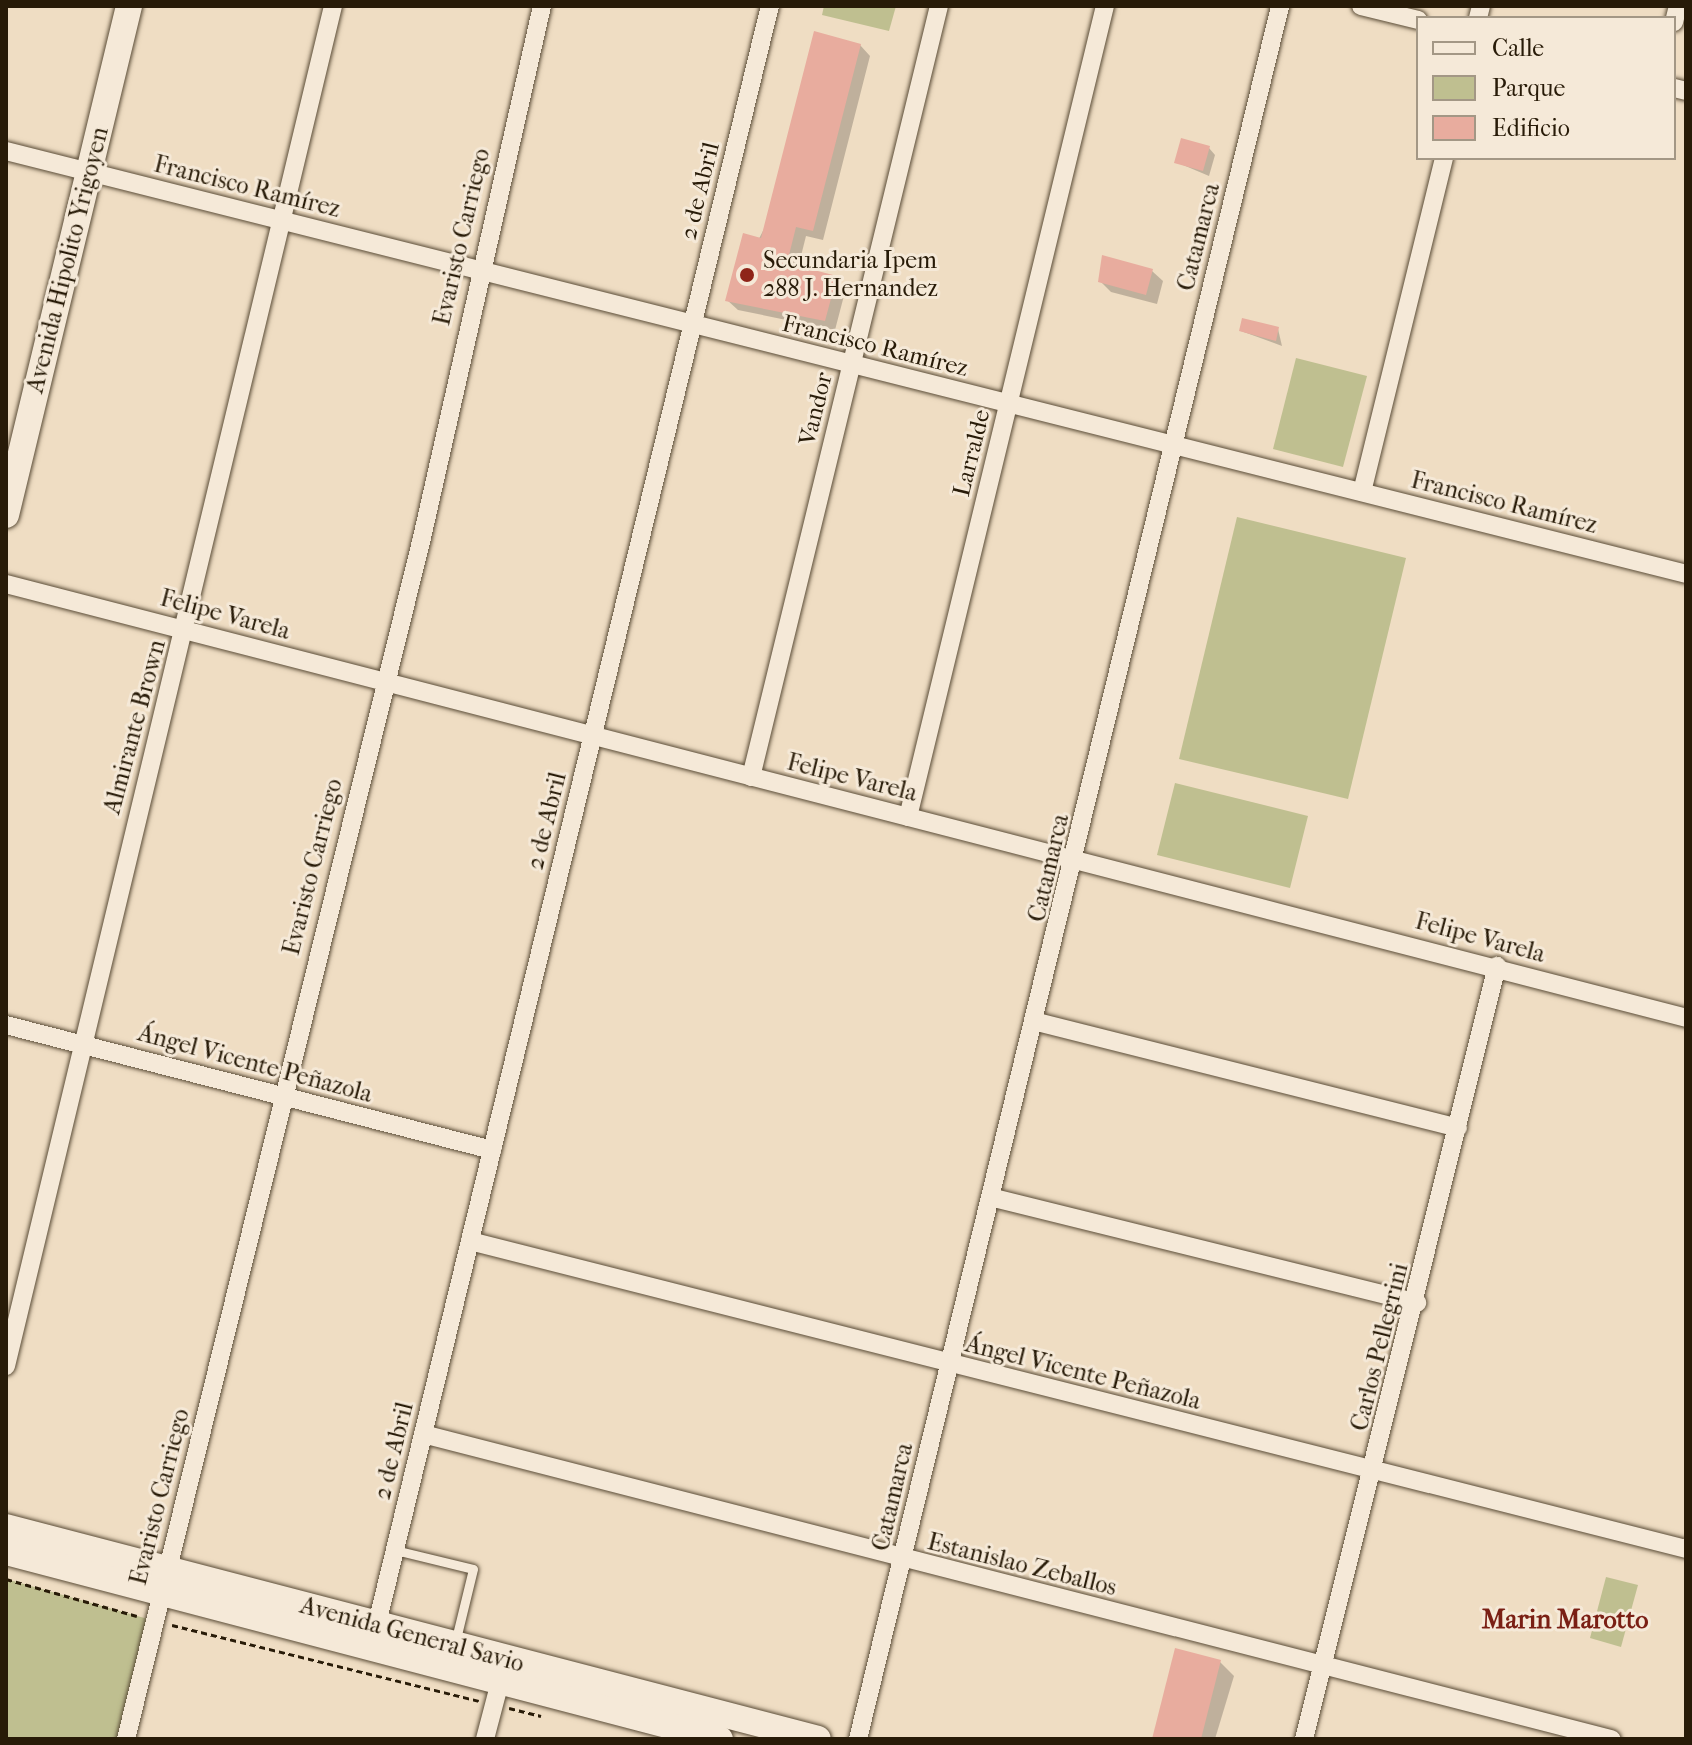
<!DOCTYPE html>
<html>
<head>
<meta charset="utf-8">
<style>
	body { margin:0 }
	#map { position:relative; width:1692px; height:1745px; overflow:hidden; background:#efddc3; font-family:"IM FELL French Canon",serif }
	div>[style] { position:absolute }
	.green>* { inset:0; background:#bfbf90 }
	.shadow>* { inset:0; background:#0003 }
	.building>* { inset:0; background:#e8ac9e }
	.path>* { height:3px; margin-top:-1.5px; transform-origin:0; background:repeating-linear-gradient(90deg,#281b08 0 6px,transparent 0 10px) }
	.roads { filter:drop-shadow(0 0 2px #5a4c37) drop-shadow(0 0 2px #5a4c37) }
	.service>* { height:9px; margin:-4.5px; padding:0 4.5px; transform-origin:4.5px; border-radius:4.5px; background:#f5e9d8 }
	.minor>* { height:18px; margin:-9px; padding:0 9px; transform-origin:9px; border-radius:9px; background:#f5e9d8 }
	.secondary>* { height:26px; margin:-13px; padding:0 13px; transform-origin:13px; border-radius:13px; background:#f5e9d8 }
	.dots>* { width:22px; height:22px; translate:-50% -50%; box-sizing:border-box; border:4px solid #f5e9d8; border-radius:50% }
	span { translate:-50% -50%; white-space:nowrap; text-align:center; line-height:1.15; -webkit-text-stroke:6px #f5e9d8; paint-order:stroke }
	.street-label { font-size:24px; color:#281b08 }
	.poi-label { font-size:24px; color:#281b08 }
	.left { translate:0 -50%; text-align:left }
	.neighbourhood-label { font-size:26px; color:#7a1f14; font-weight:700 }
	.frame { position:absolute; inset:0; border:8px solid #281b08; pointer-events:none }
	.legend { position:absolute; left:1416px; top:16px; width:260px; height:144px; box-sizing:border-box; background:#f5e9d8; border:2px solid #a39785; margin:0; padding:10px 14px; list-style:none; font-size:24px; color:#281b08 }
	.legend li { display:flex; align-items:center; gap:16px; height:40px }
	.legend b { width:40px; border:2px solid #a39785 }
</style>
</head>
<body>
<div id="map">
	<div class="green">
		<div style="clip-path:polygon(824px 6px,896px 6px,889px 31px,822px 15px)"></div>
		<div style="clip-path:polygon(1296px 358px,1367px 376px,1343px 467px,1273px 449px)"></div>
		<div style="clip-path:polygon(1237px 517px,1406px 558px,1348px 799px,1179px 759px)"></div>
		<div style="clip-path:polygon(1175px 783px,1308px 816px,1290px 888px,1157px 855px)"></div>
		<div style="clip-path:polygon(1606px 1577px,1638px 1585px,1621px 1647px,1590px 1638px)"></div>
		<div style="clip-path:polygon(6px 1579px,155px 1621px,126px 1739px,6px 1739px)"></div>
	</div>
	<div class="shadow">
		<div style="clip-path:polygon(860px 45px,870px 56px,823px 240px,806px 236px,798px 268px,846px 288px,835px 330px,738px 310px,727px 300px)"></div>
		<div style="clip-path:polygon(1209px 148px,1215px 155px,1209px 176px,1176px 162px)"></div>
		<div style="clip-path:polygon(1152px 271px,1163px 281px,1157px 304px,1111px 292px,1100px 281px)"></div>
		<div style="clip-path:polygon(1278px 329px,1282px 346px,1241px 331px)"></div>
		<div style="clip-path:polygon(1220px 1662px,1234px 1676px,1215px 1739px,1154px 1739px)"></div>
	</div>
	<div class="building">
		<div style="clip-path:polygon(814px 31px,861px 44px,813px 231px,796px 227px,787px 263px,837px 276px,825px 321px,725px 301px,743px 233px,761px 238px)"></div>
		<div style="clip-path:polygon(1181px 138px,1210px 146px,1203px 171px,1174px 163px)"></div>
		<div style="clip-path:polygon(1102px 255px,1153px 269px,1146px 295px,1098px 282px)"></div>
		<div style="clip-path:polygon(1242px 318px,1279px 327px,1276px 341px,1239px 331px)"></div>
		<div style="clip-path:polygon(1175px 1648px,1221px 1660px,1201px 1739px,1152px 1739px)"></div>
	</div>
	<div class="path">
		<div style="left:6px;top:1579px;width:136px;rotate:15.8deg"></div>
		<div style="left:172px;top:1625px;width:316px;rotate:13.9deg"></div>
		<div style="left:509px;top:1708px;width:33px;rotate:14deg"></div>
	</div>
	<div class="roads">
		<div class="service">
			<div style="left:395px;top:1550px;width:80px;rotate:13.7deg"></div>
			<div style="left:473px;top:1569px;width:76px;rotate:103.7deg"></div>
		</div>
		<div class="minor">
			<div style="left:1361px;top:6px;width:59px;rotate:13.8deg"></div>
			<div style="left:1478px;top:18px;width:12px;rotate:-76deg"></div>
			<div style="left:1674px;top:22px;width:16px;rotate:-76deg"></div>
			<div style="left:1674px;top:88px;width:12px;rotate:14deg"></div>
			<div style="left:6px;top:151px;width:1732px;rotate:14.13deg"></div>
			<div style="left:1362px;top:492px;width:344px;rotate:-76.2deg"></div>
			<div style="left:6px;top:584px;width:1735px;rotate:14.48deg"></div>
			<div style="left:751px;top:777px;width:794px;rotate:-76.3deg"></div>
			<div style="left:908px;top:817px;width:835px;rotate:-76.35deg"></div>
			<div style="left:1037px;top:1022px;width:434px;rotate:14.1deg"></div>
			<div style="left:6px;top:1025px;width:502px;rotate:14.42deg"></div>
			<div style="left:994px;top:1198px;width:436px;rotate:13.9deg"></div>
			<div style="left:470px;top:1241px;width:1254px;rotate:14.21deg"></div>
			<div style="left:6px;top:1366px;width:1399px;rotate:-76.48deg"></div>
			<div style="left:423px;top:1434px;width:1227px;rotate:14.4deg"></div>
			<div style="left:375px;top:1632px;width:1673px;rotate:-76.35deg"></div>
			<div style="left:126px;top:1739px;width:1233px;rotate:-76.16deg"></div>
			<div style="left:421px;top:542px;width:549px;rotate:-77.28deg"></div>
			<div style="left:485px;top:1739px;width:59px;rotate:-75.3deg"></div>
			<div style="left:858px;top:1739px;width:1784px;rotate:-76.31deg"></div>
			<div style="left:1304px;top:1739px;width:797px;rotate:-75.98deg"></div>
		</div>
		<div class="secondary">
			<div style="left:6px;top:515px;width:524px;rotate:-76.41deg"></div>
			<div style="left:6px;top:1527px;width:839px;rotate:14.63deg"></div>
			<div style="left:6px;top:1552px;width:738px;rotate:14.68deg"></div>
		</div>
	</div>
	<div class="dots">
		<div style="left:747px;top:275px;background:#8f2418"></div>
	</div>
	<div class="street-label">
		<span style="left:247px;top:187px;rotate:14deg">Francisco Ramírez</span>
		<span style="left:700px;top:191px;rotate:-76deg">2 de Abril</span>
		<span style="left:462px;top:237px;rotate:-77deg">Evaristo Carriego</span>
		<span style="left:1199px;top:237px;rotate:-76deg">Catamarca</span>
		<span style="left:68px;top:260px;rotate:-76deg">Avenida Hipolito Yrigoyen</span>
		<span style="left:875px;top:346px;rotate:14deg">Francisco Ramírez</span>
		<span style="left:816px;top:409px;rotate:-76deg">Vandor</span>
		<span style="left:972px;top:453px;rotate:-76deg">Larralde</span>
		<span style="left:1504px;top:503px;rotate:14deg">Francisco Ramírez</span>
		<span style="left:225px;top:615px;rotate:15deg">Felipe Varela</span>
		<span style="left:135px;top:727px;rotate:-75deg">Almirante Brown</span>
		<span style="left:852px;top:778px;rotate:14deg">Felipe Varela</span>
		<span style="left:547px;top:821px;rotate:-76deg">2 de Abril</span>
		<span style="left:313px;top:867px;rotate:-76deg">Evaristo Carriego</span>
		<span style="left:1049px;top:868px;rotate:-77deg">Catamarca</span>
		<span style="left:1480px;top:938px;rotate:15deg">Felipe Varela</span>
		<span style="left:255px;top:1064px;rotate:15deg">Ángel Vicente Peñazola</span>
		<span style="left:1380px;top:1347px;rotate:-76deg">Carlos Pellegrini</span>
		<span style="left:1083px;top:1373px;rotate:14deg">Ángel Vicente Peñazola</span>
		<span style="left:394px;top:1451px;rotate:-76deg">2 de Abril</span>
		<span style="left:160px;top:1497px;rotate:-76deg">Evaristo Carriego</span>
		<span style="left:893px;top:1497px;rotate:-77deg">Catamarca</span>
		<span style="left:1022px;top:1565px;rotate:14deg">Estanislao Zeballos</span>
		<span style="left:412px;top:1635px;rotate:15deg">Avenida General Savio</span>
	</div>
	<div class="poi-label">
		<span class="left" style="left:763px;top:275px">Secundaria Ipem<br>288 J. Hernandez</span>
	</div>
	<div class="neighbourhood-label">
		<span style="left:1565px;top:1620px">Marin Marotto</span>
	</div>
	<div class="frame"></div>
	<ul class="legend">
	<li><b style="height:10px;background:#f5e9d8"></b>Calle</li>
	<li><b style="height:22px;background:#bfbf90"></b>Parque</li>
	<li><b style="height:22px;background:#e8ac9e"></b>Edificio</li>
	</ul>
</div>
</body>
</html>
